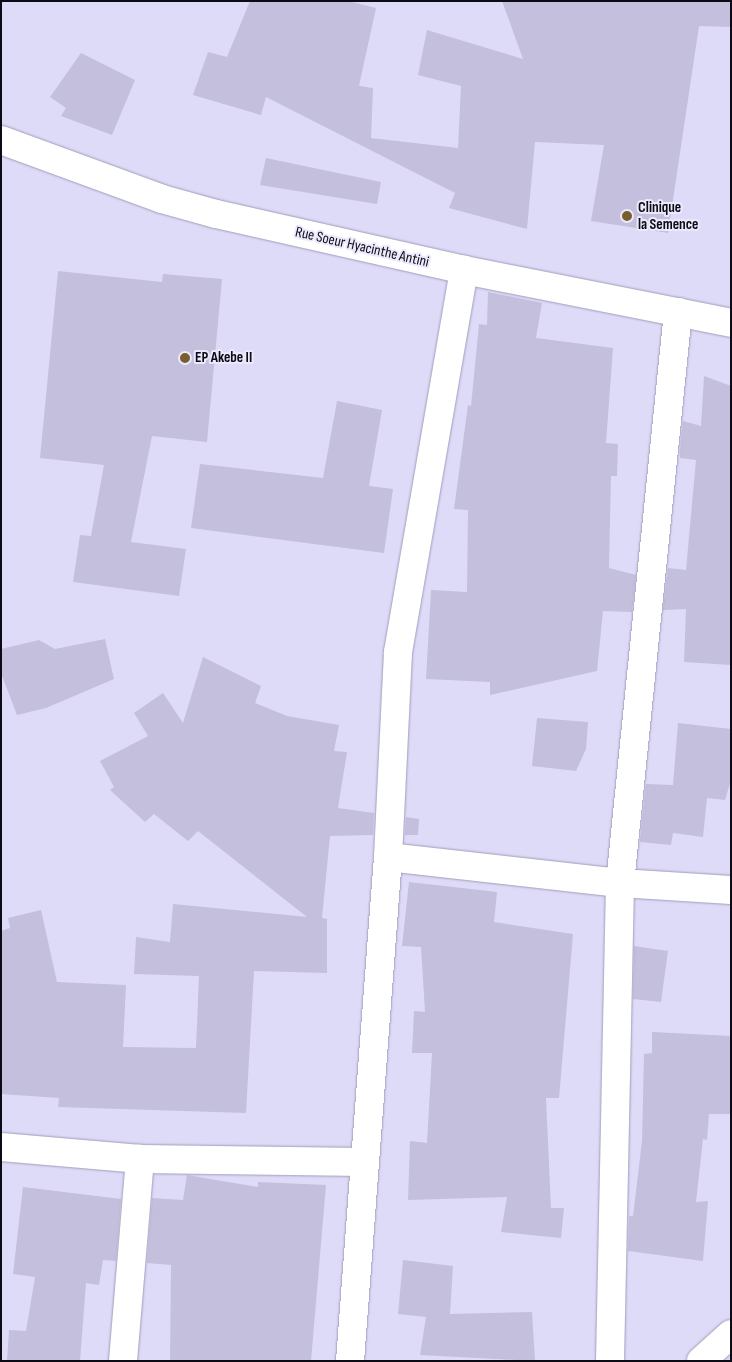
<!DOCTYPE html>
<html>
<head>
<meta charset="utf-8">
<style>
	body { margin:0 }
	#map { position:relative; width:732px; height:1362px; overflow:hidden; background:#dedbf9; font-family:"Sofia Sans Condensed",sans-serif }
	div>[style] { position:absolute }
	.building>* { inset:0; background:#c3bfdd }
	.roads { filter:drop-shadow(0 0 1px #a09db9) drop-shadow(0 0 1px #a09db9) }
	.minor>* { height:28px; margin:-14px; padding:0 14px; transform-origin:14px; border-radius:14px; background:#fff }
	.tertiary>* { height:28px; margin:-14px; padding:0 14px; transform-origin:14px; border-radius:14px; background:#fff }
	.secondary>* { height:28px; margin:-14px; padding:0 14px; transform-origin:14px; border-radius:14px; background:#fff }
	.dots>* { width:14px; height:14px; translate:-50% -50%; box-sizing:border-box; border:2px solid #ece9fc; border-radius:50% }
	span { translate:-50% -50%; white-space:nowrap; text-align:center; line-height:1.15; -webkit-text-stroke:4px #ece9fc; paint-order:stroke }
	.poi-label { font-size:15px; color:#0c0a14; font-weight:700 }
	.left { translate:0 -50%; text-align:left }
	.street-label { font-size:15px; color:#0c0a14 }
	.frame { position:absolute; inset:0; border:2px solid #0c0a14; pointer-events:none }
</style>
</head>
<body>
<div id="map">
	<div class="building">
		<div style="clip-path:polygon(250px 1px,348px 1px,376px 8px,359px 86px,373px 88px,371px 138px,458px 148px,461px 86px,418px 75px,427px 30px,523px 59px,502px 1px,731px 1px,731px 27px,699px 26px,668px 233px,591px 221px,604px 145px,535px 142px,527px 229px,449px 208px,455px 193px,266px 97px,261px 115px,193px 95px,208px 52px,227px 57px)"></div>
		<div style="clip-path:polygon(81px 53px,135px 80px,112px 135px,61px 116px,66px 108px,50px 97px)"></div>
		<div style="clip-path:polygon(266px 158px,381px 182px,377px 204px,260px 185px)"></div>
		<div style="clip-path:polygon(58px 271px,162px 282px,163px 274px,222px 279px,207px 442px,152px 436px,131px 542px,186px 549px,179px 596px,73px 582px,80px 535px,91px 536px,104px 465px,40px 458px)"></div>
		<div style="clip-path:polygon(488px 292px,542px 303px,536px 338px,613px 348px,606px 443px,618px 444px,617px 476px,611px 476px,609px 568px,636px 575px,632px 612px,603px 611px,597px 671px,490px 695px,490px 682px,426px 679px,431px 590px,467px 592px,468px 510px,454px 509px,468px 405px,471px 406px,479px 324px,487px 325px)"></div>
		<div style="clip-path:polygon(704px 376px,731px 386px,731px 665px,684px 662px,686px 609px,663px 610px,668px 568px,686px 570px,696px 460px,680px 458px,680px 450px,683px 421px,701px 426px)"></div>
		<div style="clip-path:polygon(337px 401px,382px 410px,369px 486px,393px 489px,384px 553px,191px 528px,200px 464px,323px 478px)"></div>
		<div style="clip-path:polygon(105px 639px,114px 679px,46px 708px,17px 715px,1px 673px,1px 649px,39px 640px,55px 649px)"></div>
		<div style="clip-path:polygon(203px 657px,261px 686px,255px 703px,287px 716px,339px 725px,334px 751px,347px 752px,338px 808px,374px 813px,373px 835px,330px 836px,322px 918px,327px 919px,327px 973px,254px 971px,246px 1113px,58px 1107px,59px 1098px,1px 1094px,1px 931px,10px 928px,8px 918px,41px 910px,57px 982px,126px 985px,123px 1047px,196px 1048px,199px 976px,134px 974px,136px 937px,170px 942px,173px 904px,307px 917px,198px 831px,188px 841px,154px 814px,145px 822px,110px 790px,114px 787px,100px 761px,148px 736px,134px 713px,163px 693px,183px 723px)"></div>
		<div style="clip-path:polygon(537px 718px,588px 722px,586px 749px,576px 771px,532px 766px)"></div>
		<div style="clip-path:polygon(678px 723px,731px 729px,731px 780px,725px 800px,707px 798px,703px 837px,673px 833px,671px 845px,640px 842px,646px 784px,673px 785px)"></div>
		<div style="clip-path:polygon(406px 817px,419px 819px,418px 835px,405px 835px)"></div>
		<div style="clip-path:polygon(409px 882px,497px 892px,494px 922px,573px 934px,559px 1098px,546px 1098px,551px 1208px,564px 1208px,561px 1238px,501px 1232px,507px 1197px,408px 1200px,410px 1141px,427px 1143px,432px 1053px,412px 1053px,414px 1011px,425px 1012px,421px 947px,402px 946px)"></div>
		<div style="clip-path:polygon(634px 946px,668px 951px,661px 1002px,633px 999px)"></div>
		<div style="clip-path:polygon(652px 1032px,731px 1036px,731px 1114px,709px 1114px,707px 1140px,703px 1139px,696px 1202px,708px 1201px,703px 1261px,628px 1251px,629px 1216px,633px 1216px,642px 1141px,644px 1054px,652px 1053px)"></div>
		<div style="clip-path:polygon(187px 1175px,258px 1187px,258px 1182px,326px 1185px,311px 1361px,170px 1361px,171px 1265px,147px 1263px,152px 1198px,183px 1200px)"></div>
		<div style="clip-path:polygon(23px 1187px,121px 1199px,116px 1261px,103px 1260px,99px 1285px,86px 1283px,80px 1361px,7px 1361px,9px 1330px,26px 1331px,35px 1277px,13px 1274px)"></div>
		<div style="clip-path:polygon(403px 1260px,453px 1266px,450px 1314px,532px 1312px,535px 1361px,420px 1355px,426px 1317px,398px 1314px)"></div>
	</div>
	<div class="roads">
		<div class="minor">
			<div style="left:388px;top:857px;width:233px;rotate:6.4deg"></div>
			<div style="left:620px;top:883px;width:111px;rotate:3.6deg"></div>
			<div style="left:1px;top:1147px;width:140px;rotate:4.9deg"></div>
			<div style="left:140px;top:1159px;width:223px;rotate:0.8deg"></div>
			<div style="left:123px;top:1361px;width:203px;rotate:-85.2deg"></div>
			<div style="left:350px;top:1361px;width:505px;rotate:-85.69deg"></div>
			<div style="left:388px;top:857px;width:205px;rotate:-87.2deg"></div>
			<div style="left:398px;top:652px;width:388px;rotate:-80.2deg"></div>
			<div style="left:610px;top:1361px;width:478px;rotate:-88.8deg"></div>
			<div style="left:620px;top:883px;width:574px;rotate:-84.2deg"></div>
		</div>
		<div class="tertiary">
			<div style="left:701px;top:1361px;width:40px;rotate:-42deg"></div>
		</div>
		<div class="secondary">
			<div style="left:1px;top:140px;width:171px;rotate:20.1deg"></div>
			<div style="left:162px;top:199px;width:56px;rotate:15.5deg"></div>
			<div style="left:216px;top:214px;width:254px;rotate:12.7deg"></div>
			<div style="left:464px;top:270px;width:272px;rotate:11.2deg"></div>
		</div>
	</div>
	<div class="dots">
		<div style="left:627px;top:216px;background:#785d2f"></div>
		<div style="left:185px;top:358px;background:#785d2f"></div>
	</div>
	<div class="poi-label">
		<span class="left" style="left:638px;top:216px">Clinique<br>la Semence</span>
		<span class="left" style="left:195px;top:358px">EP Akebe II</span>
	</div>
	<div class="street-label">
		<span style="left:362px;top:247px;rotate:13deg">Rue Soeur Hyacinthe Antini</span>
	</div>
	<div class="frame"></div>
</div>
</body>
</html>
